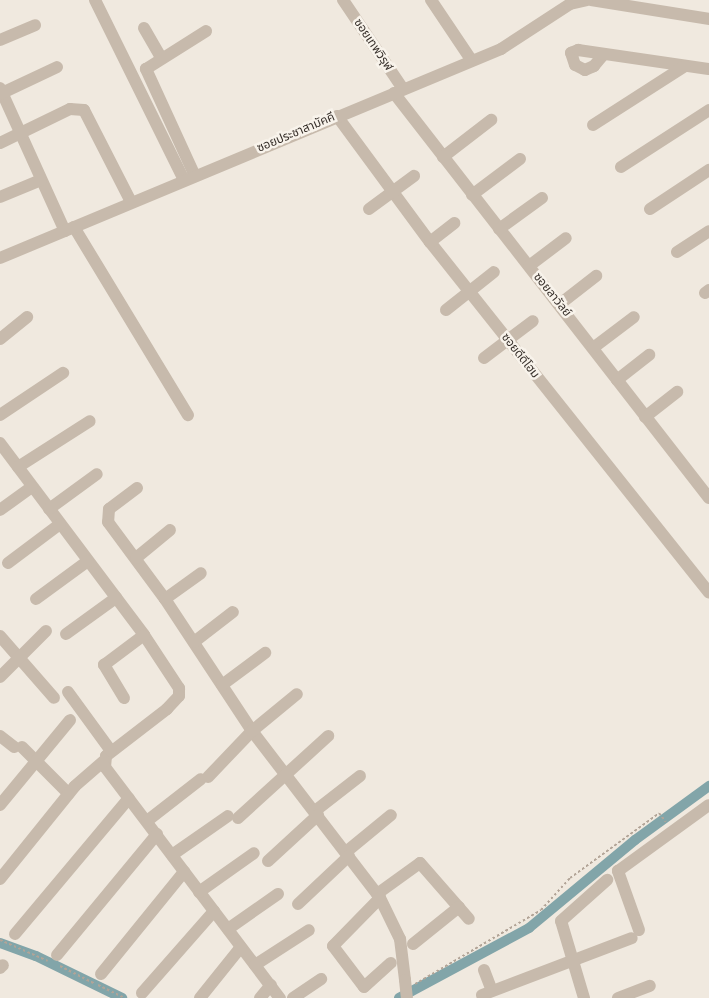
<!DOCTYPE html>
<html>
<head>
<meta charset="utf-8">
<style>
	body { margin:0 }
	#map { position:relative; width:709px; height:998px; overflow:hidden; background:#f0e9df; font-family:"DM Sans","Noto Sans Thai",sans-serif }
	div>[style] { position:absolute }
	.canal>* { height:10px; margin:-5px; padding:0 5px; transform-origin:5px; border-radius:5px; background:#82a5a9 }
	.path>* { height:2px; margin-top:-1px; transform-origin:0; background:repeating-linear-gradient(90deg,#b2a497 0 2.5px,transparent 0 5px) }
	.minor>* { height:12px; margin:-6px; padding:0 6px; transform-origin:6px; border-radius:6px; background:#c7baac }
	.minor-bridge>* { height:12px; margin:-6px; padding:0 6px; transform-origin:6px; border-radius:6px; background:#c7baac }
	span { translate:-50% -50%; white-space:nowrap; text-align:center; line-height:1.15; -webkit-text-stroke:5px #f8f3eb; paint-order:stroke }
	.street-label { font-size:12px; color:#362f2a }
</style>
</head>
<body>
<div id="map">
	<div class="canal">
		<div style="left:0;top:943px;width:38px;rotate:20deg"></div>
		<div style="left:36px;top:956px;width:96px;rotate:26deg"></div>
		<div style="left:399px;top:998px;width:148px;rotate:-28.3deg"></div>
		<div style="left:529px;top:928px;width:138px;rotate:-39.7deg"></div>
		<div style="left:635px;top:840px;width:92px;rotate:-36.1deg"></div>
	</div>
	<div class="path">
		<div style="left:0;top:940px;width:52px;rotate:23.6deg"></div>
		<div style="left:60px;top:966px;width:38px;rotate:27deg"></div>
		<div style="left:415px;top:984px;width:146px;rotate:-30.4deg"></div>
		<div style="left:541px;top:910px;width:43px;rotate:-47.8deg"></div>
		<div style="left:570px;top:878px;width:110px;rotate:-36.1deg"></div>
		<div style="left:659px;top:813px;width:11px;rotate:52deg"></div>
		<div style="left:98px;top:985px;width:30px;rotate:26deg"></div>
	</div>
	<div class="minor">
		<div style="left:95px;top:0;width:201px;rotate:63.7deg"></div>
		<div style="left:343px;top:0;width:107px;rotate:56deg"></div>
		<div style="left:431px;top:0;width:73px;rotate:56.1deg"></div>
		<div style="left:591px;top:0;width:120px;rotate:9.1deg"></div>
		<div style="left:144px;top:28px;width:34px;rotate:60deg"></div>
		<div style="left:0;top:40px;width:38px;rotate:-23deg"></div>
		<div style="left:604px;top:54px;width:16px;rotate:130deg"></div>
		<div style="left:594px;top:66px;width:10px;rotate:156deg"></div>
		<div style="left:585px;top:70px;width:11px;rotate:-153deg"></div>
		<div style="left:575px;top:65px;width:13px;rotate:-108deg"></div>
		<div style="left:571px;top:53px;width:8px;rotate:-23deg"></div>
		<div style="left:578px;top:50px;width:132px;rotate:8.3deg"></div>
		<div style="left:0;top:88px;width:157px;rotate:65.6deg"></div>
		<div style="left:394px;top:93px;width:513px;rotate:52.13deg"></div>
		<div style="left:0;top:94px;width:63px;rotate:-25.3deg"></div>
		<div style="left:337px;top:116px;width:157px;rotate:53.6deg"></div>
		<div style="left:430px;top:242px;width:448px;rotate:51.5deg"></div>
		<div style="left:593px;top:125px;width:109px;rotate:-32.7deg"></div>
		<div style="left:0;top:143px;width:78px;rotate:-25.9deg"></div>
		<div style="left:70px;top:109px;width:14px;rotate:4deg"></div>
		<div style="left:84px;top:110px;width:103px;rotate:62.9deg"></div>
		<div style="left:443px;top:157px;width:61px;rotate:-37.6deg"></div>
		<div style="left:621px;top:167px;width:105px;rotate:-32.9deg"></div>
		<div style="left:195px;top:176px;width:118px;rotate:-114.6deg"></div>
		<div style="left:146px;top:69px;width:71px;rotate:-32.3deg"></div>
		<div style="left:472px;top:195px;width:60px;rotate:-36.9deg"></div>
		<div style="left:0;top:197px;width:44px;rotate:-22.5deg"></div>
		<div style="left:369px;top:209px;width:56px;rotate:-36.3deg"></div>
		<div style="left:650px;top:209px;width:71px;rotate:-33.5deg"></div>
		<div style="left:74px;top:227px;width:220px;rotate:58.8deg"></div>
		<div style="left:499px;top:229px;width:53px;rotate:-35.8deg"></div>
		<div style="left:430px;top:242px;width:31px;rotate:-38deg"></div>
		<div style="left:677px;top:252px;width:38px;rotate:-33deg"></div>
		<div style="left:0;top:258px;width:543px;rotate:-22.64deg"></div>
		<div style="left:501px;top:49px;width:82px;rotate:-33.1deg"></div>
		<div style="left:570px;top:4px;width:17px;rotate:-13deg"></div>
		<div style="left:529px;top:266px;width:46px;rotate:-37.1deg"></div>
		<div style="left:705px;top:293px;width:5px;rotate:-37deg"></div>
		<div style="left:560px;top:304px;width:46px;rotate:-37.9deg"></div>
		<div style="left:446px;top:310px;width:61px;rotate:-38.4deg"></div>
		<div style="left:0;top:339px;width:35px;rotate:-39deg"></div>
		<div style="left:593px;top:348px;width:51px;rotate:-37.1deg"></div>
		<div style="left:484px;top:358px;width:61px;rotate:-37.1deg"></div>
		<div style="left:617px;top:380px;width:41px;rotate:-38deg"></div>
		<div style="left:0;top:415px;width:76px;rotate:-33.7deg"></div>
		<div style="left:645px;top:417px;width:41px;rotate:-38deg"></div>
		<div style="left:0;top:443px;width:240px;rotate:53.1deg"></div>
		<div style="left:144px;top:635px;width:64px;rotate:56.6deg"></div>
		<div style="left:179px;top:688px;width:8px;rotate:90deg"></div>
		<div style="left:179px;top:696px;width:18px;rotate:133deg"></div>
		<div style="left:167px;top:709px;width:77px;rotate:142.4deg"></div>
		<div style="left:106px;top:756px;width:11px;rotate:95deg"></div>
		<div style="left:105px;top:767px;width:290px;rotate:52.9deg"></div>
		<div style="left:18px;top:467px;width:85px;rotate:-32.6deg"></div>
		<div style="left:137px;top:488px;width:35px;rotate:143deg"></div>
		<div style="left:109px;top:509px;width:13px;rotate:94deg"></div>
		<div style="left:108px;top:522px;width:96px;rotate:53.5deg"></div>
		<div style="left:165px;top:599px;width:158px;rotate:56.6deg"></div>
		<div style="left:252px;top:731px;width:210px;rotate:52.5deg"></div>
		<div style="left:380px;top:898px;width:46px;rotate:64deg"></div>
		<div style="left:400px;top:939px;width:41px;rotate:83deg"></div>
		<div style="left:49px;top:509px;width:59px;rotate:-36.1deg"></div>
		<div style="left:0;top:510px;width:39px;rotate:-36deg"></div>
		<div style="left:136px;top:558px;width:44px;rotate:-39.5deg"></div>
		<div style="left:8px;top:563px;width:65px;rotate:-36.9deg"></div>
		<div style="left:36px;top:599px;width:64px;rotate:-36.2deg"></div>
		<div style="left:165px;top:599px;width:44px;rotate:-35.8deg"></div>
		<div style="left:66px;top:634px;width:62px;rotate:-35.8deg"></div>
		<div style="left:0;top:636px;width:82px;rotate:48.9deg"></div>
		<div style="left:194px;top:642px;width:49px;rotate:-37.6deg"></div>
		<div style="left:0;top:677px;width:65px;rotate:-45deg"></div>
		<div style="left:222px;top:685px;width:54px;rotate:-36.7deg"></div>
		<div style="left:68px;top:692px;width:73px;rotate:53.9deg"></div>
		<div style="left:124px;top:698px;width:39px;rotate:-121deg"></div>
		<div style="left:104px;top:665px;width:50px;rotate:-36.9deg"></div>
		<div style="left:0;top:736px;width:18px;rotate:38deg"></div>
		<div style="left:22px;top:747px;width:66px;rotate:45deg"></div>
		<div style="left:208px;top:777px;width:64px;rotate:-46.3deg"></div>
		<div style="left:252px;top:731px;width:58px;rotate:-39.4deg"></div>
		<div style="left:0;top:805px;width:110px;rotate:-50.5deg"></div>
		<div style="left:315px;top:811px;width:57px;rotate:-37.9deg"></div>
		<div style="left:238px;top:818px;width:122px;rotate:-42.3deg"></div>
		<div style="left:147px;top:821px;width:68px;rotate:-37.9deg"></div>
		<div style="left:346px;top:852px;width:58px;rotate:-39.4deg"></div>
		<div style="left:172px;top:855px;width:68px;rotate:-34.9deg"></div>
		<div style="left:268px;top:861px;width:68px;rotate:-42.6deg"></div>
		<div style="left:0;top:879px;width:119px;rotate:-51.1deg"></div>
		<div style="left:75px;top:786px;width:37px;rotate:-41deg"></div>
		<div style="left:199px;top:892px;width:67px;rotate:-35.3deg"></div>
		<div style="left:377px;top:894px;width:53px;rotate:-35.8deg"></div>
		<div style="left:420px;top:863px;width:74px;rotate:48.8deg"></div>
		<div style="left:380px;top:898px;width:67px;rotate:134.4deg"></div>
		<div style="left:333px;top:946px;width:51px;rotate:52.9deg"></div>
		<div style="left:364px;top:987px;width:36px;rotate:-42deg"></div>
		<div style="left:298px;top:904px;width:70px;rotate:-43.3deg"></div>
		<div style="left:228px;top:929px;width:61px;rotate:-35deg"></div>
		<div style="left:639px;top:930px;width:63px;rotate:-109.6deg"></div>
		<div style="left:618px;top:871px;width:112px;rotate:-36deg"></div>
		<div style="left:15px;top:934px;width:177px;rotate:-50deg"></div>
		<div style="left:413px;top:944px;width:59px;rotate:-38.8deg"></div>
		<div style="left:57px;top:955px;width:157px;rotate:-50.4deg"></div>
		<div style="left:255px;top:965px;width:64px;rotate:-32.9deg"></div>
		<div style="left:0;top:968px;width:4px;rotate:-45deg"></div>
		<div style="left:484px;top:970px;width:22px;rotate:69deg"></div>
		<div style="left:101px;top:974px;width:132px;rotate:-50.9deg"></div>
		<div style="left:142px;top:993px;width:109px;rotate:-48.7deg"></div>
		<div style="left:482px;top:995px;width:160px;rotate:-20.8deg"></div>
		<div style="left:200px;top:998px;width:65px;rotate:-51.2deg"></div>
		<div style="left:260px;top:998px;width:17px;rotate:-50deg"></div>
		<div style="left:293px;top:998px;width:34px;rotate:-34deg"></div>
		<div style="left:584px;top:998px;width:80px;rotate:-106.6deg"></div>
		<div style="left:561px;top:921px;width:62px;rotate:-41.7deg"></div>
		<div style="left:618px;top:998px;width:34px;rotate:-21deg"></div>
	</div>
	<div class="minor-bridge">
		<div style="left:405px;top:980px;width:18px;rotate:84deg"></div>
	</div>
	<div class="street-label">
		<span style="left:373px;top:45px;rotate:56deg">ซอยเทพวิรุฬ</span>
		<span style="left:296px;top:133px;rotate:-23deg">ซอยประชาสามัคคี</span>
		<span style="left:552px;top:295px;rotate:51deg">ซอยลาวัลย์</span>
		<span style="left:520px;top:356px;rotate:52deg">ซอยดีดีโฮม</span>
	</div>
</div>
</body>
</html>
